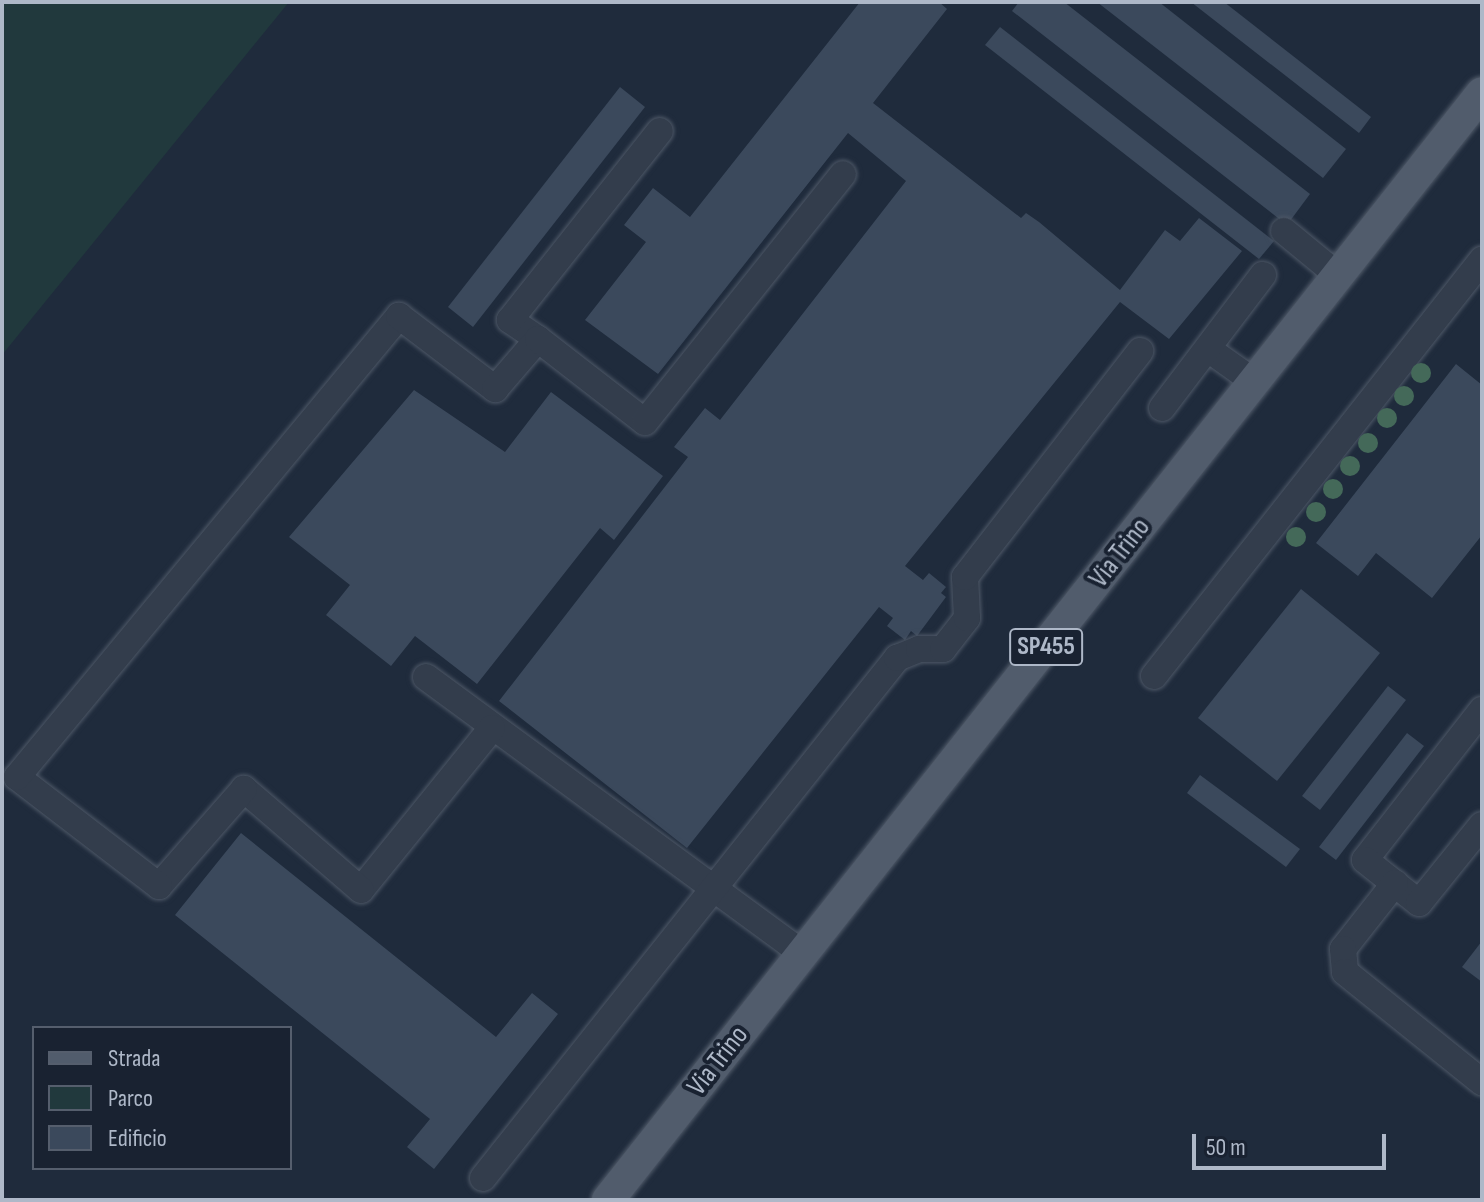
<!DOCTYPE html>
<html>
<head>
<meta charset="utf-8">
<style>
	body { margin:0 }
	#map { position:relative; width:1484px; height:1202px; overflow:hidden; background:#1f2b3c; font-family:"Sofia Sans Condensed",sans-serif }
	div>[style] { position:absolute }
	.green>* { inset:0; background:#21393d }
	.building>* { inset:0; background:#3b495c }
	.roads { filter:drop-shadow(0 0 2px #4e5867) drop-shadow(0 0 2px #4e5867) }
	.minor>* { height:26px; margin:-13px; padding:0 13px; transform-origin:13px; border-radius:13px; background:#333d4c }
	.major>* { height:32px; margin:-16px; padding:0 16px; transform-origin:16px; border-radius:16px; background:#515c6c }
	.trees>* { width:20px; height:20px; margin:-10px; border-radius:50%; background:#446959 }
	span { translate:-50% -50%; white-space:nowrap; text-align:center; line-height:1.15; -webkit-text-stroke:8px #192231; paint-order:stroke }
	.shield-label span { padding:2px 6px; background:#192231; border:2px solid; border-radius:6px; -webkit-text-stroke-width:0 }
	.shield-label { font-size:26px; color:#aeb8c8; font-weight:700 }
	.street-label { font-size:28px; color:#aeb8c8 }
	.frame { position:absolute; inset:0; border:4px solid #aeb8c8; pointer-events:none }
	.legend { position:absolute; left:32px; top:1026px; width:260px; height:144px; box-sizing:border-box; background:#192231; border:2px solid #555e6d; margin:0; padding:10px 14px; list-style:none; font-size:24px; color:#aeb8c8 }
	.legend li { display:flex; align-items:center; gap:16px; height:40px }
	.legend b { width:40px; border:2px solid #555e6d }
	.scale { position:absolute; left:1192px; top:1134px; width:194px; height:36px; box-sizing:border-box; border:4px solid #aeb8c8; border-top:0; padding-left:10px; font-size:24px; line-height:28px; white-space:nowrap; color:#aeb8c8; -webkit-text-stroke:6px #192231; paint-order:stroke }
</style>
</head>
<body>
<div id="map">
	<div class="green">
		<div style="clip-path:polygon(2px 2px,289px 2px,2px 355px)"></div>
	</div>
	<div class="building">
		<div style="clip-path:polygon(860px 2px,939px 2px,947px 9px,873px 103px,1021px 218px,1026px 213px,1039px 222px,1120px 290px,1165px 230px,1180px 241px,1199px 218px,1242px 251px,1169px 339px,1120px 302px,905px 566px,923px 580px,929px 573px,946px 587px,941px 593px,946px 597px,917px 636px,911px 631px,905px 640px,887px 626px,893px 618px,879px 607px,687px 848px,499px 701px,688px 457px,674px 447px,705px 408px,720px 420px,906px 181px,848px 133px,658px 374px,585px 320px,646px 242px,624px 225px,653px 188px,690px 217px)"></div>
		<div style="clip-path:polygon(1019px 2px,1064px 2px,1310px 194px,1287px 225px,1012px 11px)"></div>
		<div style="clip-path:polygon(1097px 2px,1159px 2px,1346px 149px,1323px 178px)"></div>
		<div style="clip-path:polygon(1191px 2px,1224px 2px,1371px 117px,1359px 133px)"></div>
		<div style="clip-path:polygon(1000px 27px,1274px 241px,1259px 259px,985px 45px)"></div>
		<div style="clip-path:polygon(620px 87px,645px 107px,473px 327px,448px 307px)"></div>
		<div style="clip-path:polygon(1456px 364px,1482px 385px,1482px 535px,1432px 598px,1376px 553px,1358px 576px,1316px 543px)"></div>
		<div style="clip-path:polygon(414px 390px,505px 452px,551px 392px,663px 476px,614px 540px,600px 528px,477px 684px,415px 636px,391px 666px,326px 615px,350px 585px,289px 537px)"></div>
		<div style="clip-path:polygon(1301px 589px,1380px 653px,1277px 781px,1198px 718px)"></div>
		<div style="clip-path:polygon(1388px 686px,1406px 700px,1320px 810px,1302px 796px)"></div>
		<div style="clip-path:polygon(1407px 733px,1424px 746px,1336px 860px,1319px 847px)"></div>
		<div style="clip-path:polygon(1200px 775px,1300px 849px,1286px 867px,1187px 793px)"></div>
		<div style="clip-path:polygon(241px 833px,496px 1037px,532px 993px,558px 1014px,434px 1169px,407px 1147px,430px 1119px,175px 915px)"></div>
		<div style="clip-path:polygon(1482px 941px,1482px 982px,1462px 967px)"></div>
	</div>
	<div class="roads">
		<div class="minor">
			<div style="left:1284px;top:231px;width:72px;rotate:39.4deg"></div>
			<div style="left:538px;top:339px;width:34px;rotate:-146deg"></div>
			<div style="left:510px;top:320px;width:241px;rotate:-51.6deg"></div>
			<div style="left:1208px;top:349px;width:59px;rotate:35.3deg"></div>
			<div style="left:1162px;top:408px;width:167px;rotate:-52.8deg"></div>
			<div style="left:1154px;top:676px;width:530px;rotate:-51.75deg"></div>
			<div style="left:426px;top:677px;width:468px;rotate:36.3deg"></div>
			<div style="left:1482px;top:710px;width:190px;rotate:128deg"></div>
			<div style="left:1365px;top:860px;width:69px;rotate:38.5deg"></div>
			<div style="left:1419px;top:903px;width:100px;rotate:-51.1deg"></div>
			<div style="left:492px;top:728px;width:208px;rotate:129deg"></div>
			<div style="left:361px;top:890px;width:155px;rotate:-139.2deg"></div>
			<div style="left:244px;top:789px;width:129px;rotate:131.2deg"></div>
			<div style="left:159px;top:886px;width:179px;rotate:-142.5deg"></div>
			<div style="left:17px;top:777px;width:599px;rotate:-50.35deg"></div>
			<div style="left:399px;top:316px;width:121px;rotate:37.2deg"></div>
			<div style="left:495px;top:389px;width:66px;rotate:-49.3deg"></div>
			<div style="left:538px;top:339px;width:135px;rotate:37.8deg"></div>
			<div style="left:645px;top:422px;width:317px;rotate:-51.4deg"></div>
			<div style="left:1395px;top:883px;width:84px;rotate:128.2deg"></div>
			<div style="left:1343px;top:949px;width:23px;rotate:85deg"></div>
			<div style="left:1345px;top:972px;width:176px;rotate:38.8deg"></div>
			<div style="left:483px;top:1178px;width:665px;rotate:-51.47deg"></div>
			<div style="left:897px;top:658px;width:24px;rotate:-22deg"></div>
			<div style="left:919px;top:649px;width:24px"></div>
			<div style="left:943px;top:649px;width:39px;rotate:-52deg"></div>
			<div style="left:967px;top:618px;width:41px;rotate:-92.8deg"></div>
			<div style="left:965px;top:577px;width:286px;rotate:-52.2deg"></div>
		</div>
		<div class="major">
			<div style="left:608px;top:1200px;width:1410px;rotate:-51.71deg"></div>
		</div>
	</div>
	<div class="trees">
		<div style="left:1421px;top:373px"></div>
		<div style="left:1404px;top:396px"></div>
		<div style="left:1387px;top:418px"></div>
		<div style="left:1368px;top:443px"></div>
		<div style="left:1350px;top:466px"></div>
		<div style="left:1333px;top:489px"></div>
		<div style="left:1316px;top:512px"></div>
		<div style="left:1296px;top:537px"></div>
	</div>
	<div class="shield-label">
		<span style="left:1046px;top:647px">SP455</span>
	</div>
	<div class="street-label">
		<span style="left:1120px;top:553px;rotate:-52deg">Via Trino</span>
		<span style="left:718px;top:1061px;rotate:-52deg">Via Trino</span>
	</div>
	<div class="frame"></div>
	<ul class="legend">
	<li><b style="height:10px;background:#515c6c"></b>Strada</li>
	<li><b style="height:22px;background:#21393d"></b>Parco</li>
	<li><b style="height:22px;background:#3b495c"></b>Edificio</li>
	</ul>
	<div class="scale">50 m</div>
</div>
</body>
</html>
